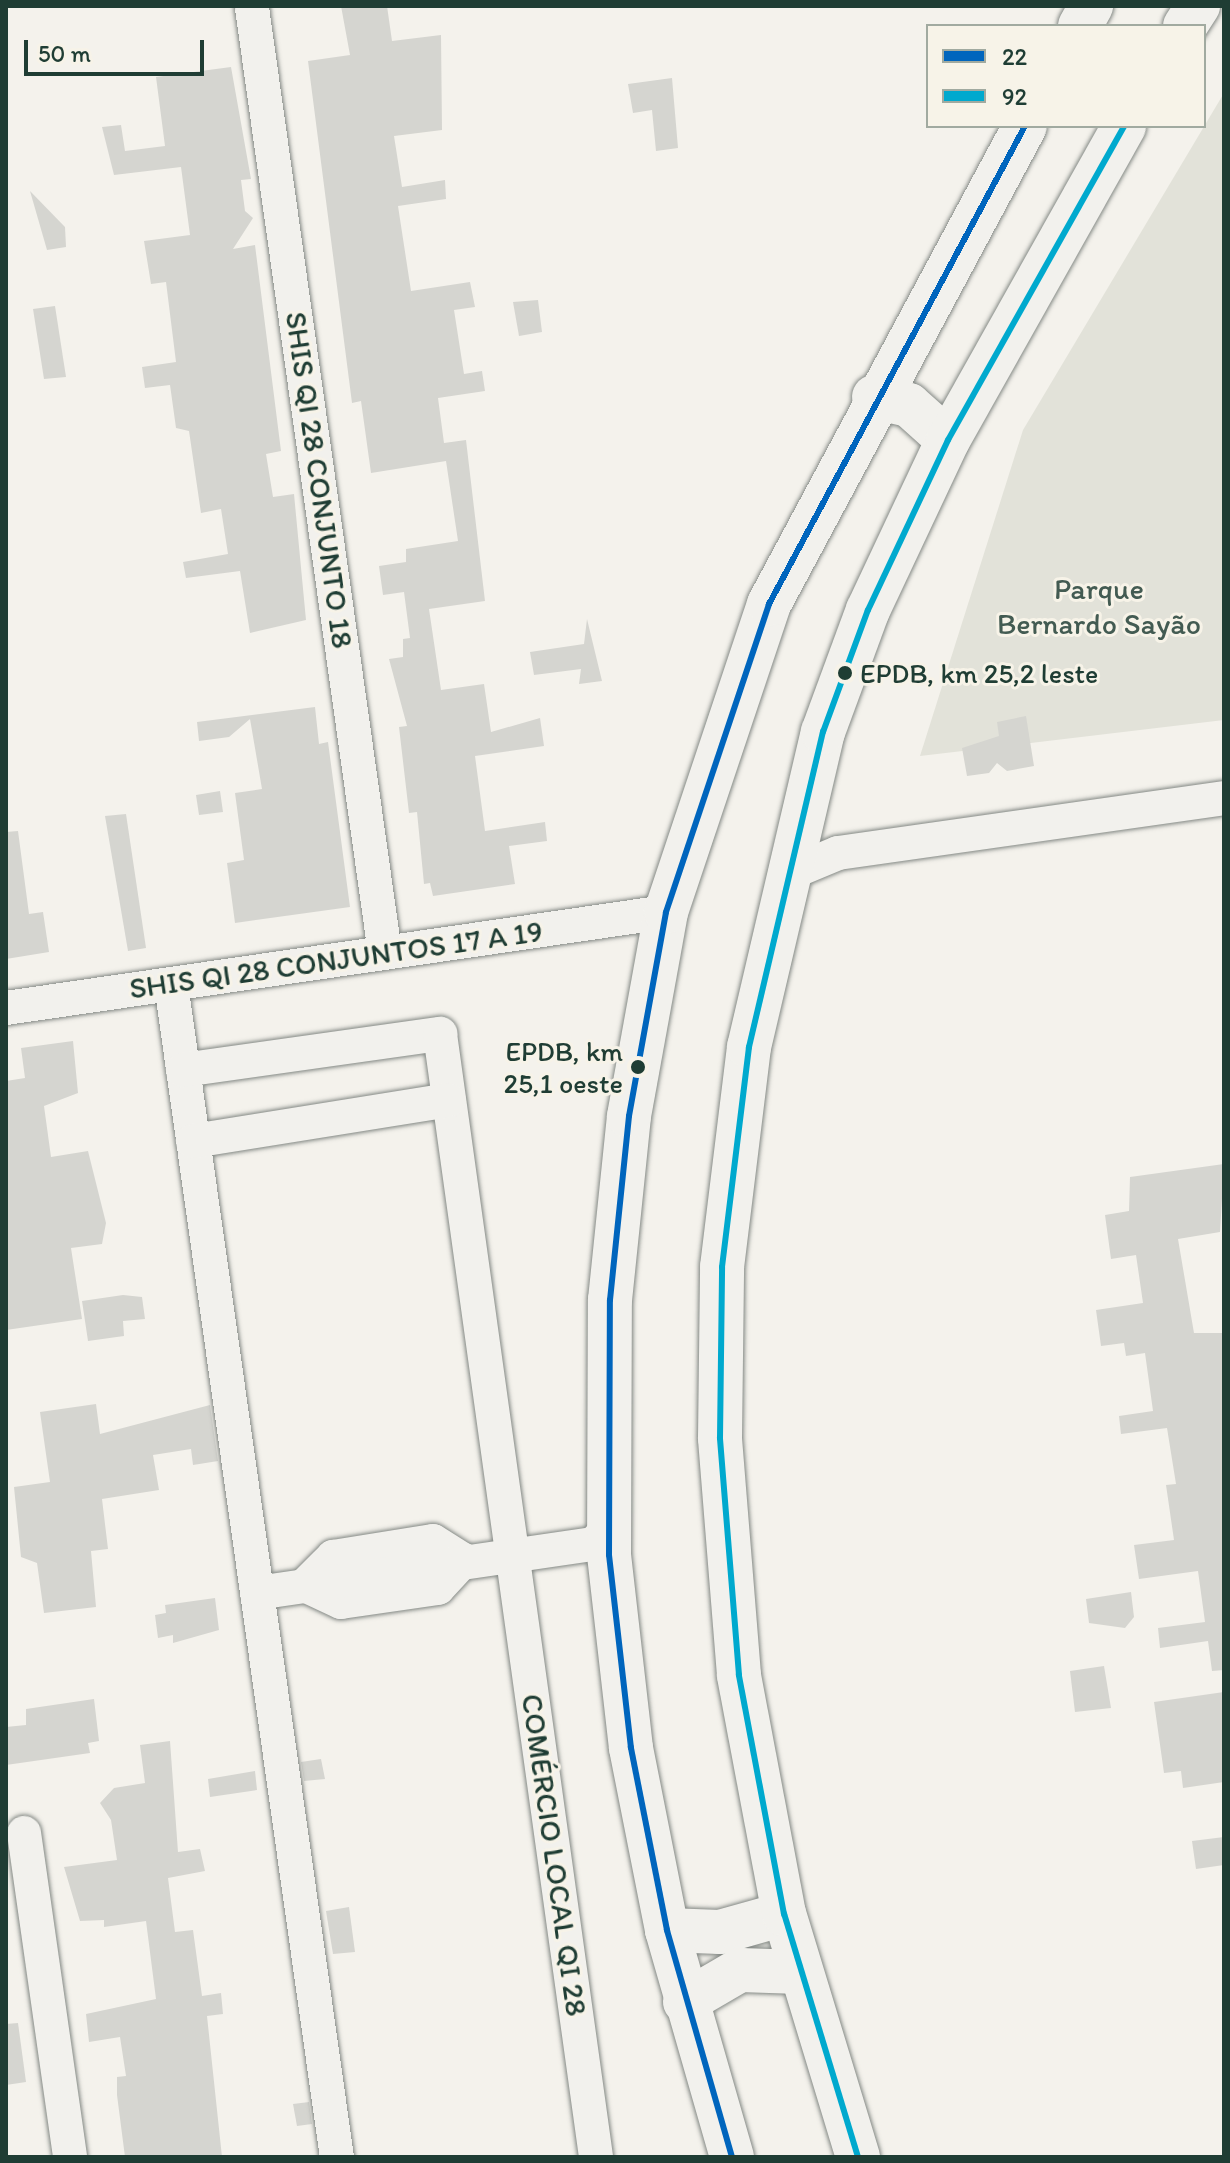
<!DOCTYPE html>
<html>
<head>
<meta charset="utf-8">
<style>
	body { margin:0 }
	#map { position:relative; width:1230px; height:2163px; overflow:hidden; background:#f4f2ec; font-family:Itim,sans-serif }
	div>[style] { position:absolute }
	.green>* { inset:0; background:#e2e2d9 }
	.building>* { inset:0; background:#d5d5d0 }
	.roads { filter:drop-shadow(0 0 2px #848985) drop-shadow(0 0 2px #848985) }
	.minor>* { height:34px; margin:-17px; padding:0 17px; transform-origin:17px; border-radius:17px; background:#f2f1ed }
	.major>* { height:44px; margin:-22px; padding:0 22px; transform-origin:22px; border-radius:22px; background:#f2f1ed }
	.bus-1>* { height:6px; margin:-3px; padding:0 3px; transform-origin:3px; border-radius:3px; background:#0065bd }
	.bus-2>* { height:6px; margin:-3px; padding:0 3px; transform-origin:3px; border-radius:3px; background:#00a9ce }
	.dots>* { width:22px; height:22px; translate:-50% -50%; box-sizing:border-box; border:4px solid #f7f3e8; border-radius:50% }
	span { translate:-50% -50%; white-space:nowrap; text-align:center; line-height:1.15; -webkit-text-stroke:6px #f7f3e8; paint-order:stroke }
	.bus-label { font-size:28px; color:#1f3d34 }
	.left { translate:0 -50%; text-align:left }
	.right { translate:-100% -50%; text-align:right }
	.street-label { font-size:30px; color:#1f3d34 }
	.park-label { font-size:30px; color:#435b52 }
	.frame { position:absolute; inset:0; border:8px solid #1f3d34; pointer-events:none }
	.legend { position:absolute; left:926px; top:24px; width:280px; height:104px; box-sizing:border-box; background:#f7f3e8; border:2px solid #a1aaa0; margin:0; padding:10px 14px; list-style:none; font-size:24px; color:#1f3d34 }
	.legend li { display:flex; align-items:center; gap:16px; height:40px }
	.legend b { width:40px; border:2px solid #a1aaa0 }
	.scale { position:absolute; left:24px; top:40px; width:180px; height:36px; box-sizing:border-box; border:4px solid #1f3d34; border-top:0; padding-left:10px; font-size:24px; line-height:28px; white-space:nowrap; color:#1f3d34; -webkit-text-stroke:6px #f7f3e8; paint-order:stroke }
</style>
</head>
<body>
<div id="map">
	<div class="green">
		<div style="clip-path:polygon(1224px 93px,1224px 720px,920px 756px,1023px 430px)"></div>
	</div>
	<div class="building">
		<div style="clip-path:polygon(341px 6px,387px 6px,392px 41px,441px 35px,442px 130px,394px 136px,402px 187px,445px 180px,446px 199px,398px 206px,411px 291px,470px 282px,475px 307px,454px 310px,464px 374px,482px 371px,485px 391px,438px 398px,444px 443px,466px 440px,485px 601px,429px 609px,441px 690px,484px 684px,491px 732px,540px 718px,544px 746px,475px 756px,485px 831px,545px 822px,547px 841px,509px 846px,515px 884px,433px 896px,430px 883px,424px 884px,417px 812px,409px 813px,399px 727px,407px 726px,389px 659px,403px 657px,403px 639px,410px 638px,404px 592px,383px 595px,379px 566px,406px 562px,406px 549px,458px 541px,446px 461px,371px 473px,361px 401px,352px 403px,308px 61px,350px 55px)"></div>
		<div style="clip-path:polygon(231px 67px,251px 179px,241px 180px,245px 211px,253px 218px,233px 249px,255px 245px,281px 451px,266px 454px,273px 497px,294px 494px,306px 620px,250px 633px,240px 571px,186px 578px,183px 562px,228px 554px,221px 509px,201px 513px,189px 431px,176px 428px,170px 385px,145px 388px,142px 367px,176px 362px,166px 282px,151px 284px,144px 241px,190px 235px,181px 167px,114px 175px,102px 127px,121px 125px,125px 151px,165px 146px,156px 77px)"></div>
		<div style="clip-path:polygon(672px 78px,678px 148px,656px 151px,652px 110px,633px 113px,628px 84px)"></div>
		<div style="clip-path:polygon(30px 191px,65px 227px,66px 247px,47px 250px)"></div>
		<div style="clip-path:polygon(538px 300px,542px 332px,519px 336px,513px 302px)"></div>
		<div style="clip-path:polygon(55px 306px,66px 377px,44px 379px,33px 309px)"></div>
		<div style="clip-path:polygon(587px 619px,602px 681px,579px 684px,581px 669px,534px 675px,530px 652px,584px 644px)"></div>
		<div style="clip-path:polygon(315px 707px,319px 744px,328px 742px,350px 907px,235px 923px,227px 863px,244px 860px,235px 793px,262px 789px,250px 719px,229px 737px,199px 741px,197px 722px)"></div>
		<div style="clip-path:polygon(1026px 716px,1034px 766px,1007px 771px,997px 763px,989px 773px,967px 776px,962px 748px,999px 736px,997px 722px)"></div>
		<div style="clip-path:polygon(220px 791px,223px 812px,199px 815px,196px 795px)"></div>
		<div style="clip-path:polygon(126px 814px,146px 948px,128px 951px,105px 816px)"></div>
		<div style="clip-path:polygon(18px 831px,29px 914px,43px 912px,49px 952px,6px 959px,6px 832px)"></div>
		<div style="clip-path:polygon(73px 1041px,78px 1093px,44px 1106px,51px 1157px,88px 1151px,106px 1223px,102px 1244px,71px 1248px,82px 1319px,6px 1330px,6px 1081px,25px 1078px,21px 1048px)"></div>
		<div style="clip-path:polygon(1224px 1164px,1220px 1232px,1178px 1239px,1194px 1333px,1224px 1333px,1224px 1670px,1212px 1671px,1208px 1641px,1160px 1648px,1158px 1628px,1205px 1622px,1198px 1571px,1139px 1579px,1134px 1545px,1174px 1540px,1166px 1485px,1176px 1484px,1167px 1428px,1121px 1434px,1119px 1416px,1153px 1411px,1145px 1353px,1126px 1356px,1124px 1343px,1101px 1346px,1096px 1310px,1143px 1303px,1136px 1255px,1111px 1259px,1105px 1215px,1129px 1211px,1130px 1177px)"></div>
		<div style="clip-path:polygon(123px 1295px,142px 1297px,145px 1319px,123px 1321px,124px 1336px,88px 1341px,82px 1301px)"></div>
		<div style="clip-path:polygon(96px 1404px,100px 1434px,210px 1405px,218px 1461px,193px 1465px,191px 1449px,153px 1455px,159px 1490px,102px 1499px,108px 1549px,91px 1551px,96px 1607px,44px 1613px,37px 1563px,21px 1557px,14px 1487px,50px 1482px,40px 1412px)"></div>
		<div style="clip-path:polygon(1131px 1592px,1134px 1617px,1125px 1628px,1089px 1623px,1086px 1599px)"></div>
		<div style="clip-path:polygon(215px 1598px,219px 1630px,173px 1643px,173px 1635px,158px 1638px,155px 1615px,166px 1613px,165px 1605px)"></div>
		<div style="clip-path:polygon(1104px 1666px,1111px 1708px,1075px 1712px,1070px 1671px)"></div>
		<div style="clip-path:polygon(1224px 1692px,1224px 1782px,1183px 1788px,1181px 1771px,1164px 1773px,1154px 1702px)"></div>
		<div style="clip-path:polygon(94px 1699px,99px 1741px,88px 1743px,90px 1753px,6px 1765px,6px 1727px,26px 1725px,26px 1709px)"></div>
		<div style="clip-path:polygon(170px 1741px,178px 1852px,200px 1849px,205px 1871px,168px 1878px,175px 1932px,193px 1930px,202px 1996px,221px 1993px,223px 2014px,207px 2016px,222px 2157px,125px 2157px,117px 2095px,117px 2077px,126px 2076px,120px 2037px,89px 2042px,86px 2014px,156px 1999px,146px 1921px,104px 1927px,104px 1920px,80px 1921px,64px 1867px,117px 1860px,111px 1820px,100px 1803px,114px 1788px,145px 1783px,140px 1745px)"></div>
		<div style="clip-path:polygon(321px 1759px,325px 1779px,304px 1781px,301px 1762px)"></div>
		<div style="clip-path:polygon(255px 1771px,257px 1790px,210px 1797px,208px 1779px)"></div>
		<div style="clip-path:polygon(1224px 1837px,1224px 1865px,1196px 1869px,1192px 1841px)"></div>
		<div style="clip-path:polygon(349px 1907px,355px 1952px,333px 1954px,326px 1911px)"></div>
		<div style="clip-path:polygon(18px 2023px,26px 2082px,6px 2085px,6px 2024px)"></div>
		<div style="clip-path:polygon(309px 2102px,312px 2124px,297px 2126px,293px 2104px)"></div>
	</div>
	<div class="roads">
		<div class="minor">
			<div style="left:252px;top:8px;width:954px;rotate:81.99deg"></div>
			<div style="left:790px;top:873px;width:52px;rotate:-22.6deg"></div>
			<div style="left:838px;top:853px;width:390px;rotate:-8.1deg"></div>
			<div style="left:171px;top:984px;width:1185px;rotate:81.95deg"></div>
			<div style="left:6px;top:1008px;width:667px;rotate:-8.28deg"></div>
			<div style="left:183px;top:1070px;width:260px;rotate:-8deg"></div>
			<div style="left:440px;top:1034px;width:1134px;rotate:82.09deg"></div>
			<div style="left:193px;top:1141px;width:259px;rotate:-9.1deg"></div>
			<div style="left:433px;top:1541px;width:36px;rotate:32deg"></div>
			<div style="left:464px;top:1560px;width:38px;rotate:133deg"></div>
			<div style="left:438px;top:1588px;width:98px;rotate:171.8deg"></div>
			<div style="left:341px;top:1602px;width:40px;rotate:-155deg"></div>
			<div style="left:305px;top:1585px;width:40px;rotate:-45deg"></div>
			<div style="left:333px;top:1557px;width:101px;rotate:-9.1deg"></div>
			<div style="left:257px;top:1593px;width:341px;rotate:-8.3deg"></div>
			<div style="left:594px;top:1544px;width:21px;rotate:-49deg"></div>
			<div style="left:24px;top:1833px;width:327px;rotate:81.9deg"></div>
		</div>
		<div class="major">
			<div style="left:1080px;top:26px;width:23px;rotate:-61deg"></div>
			<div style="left:1185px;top:26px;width:24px;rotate:-57deg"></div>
			<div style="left:874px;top:397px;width:36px;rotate:13deg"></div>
			<div style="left:909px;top:405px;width:52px;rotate:41.9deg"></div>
			<div style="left:667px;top:1930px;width:53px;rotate:2.2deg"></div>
			<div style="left:720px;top:1932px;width:66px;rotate:-15.7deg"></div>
			<div style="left:685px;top:2002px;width:64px;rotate:-30.2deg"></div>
			<div style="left:740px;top:1970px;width:60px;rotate:1.9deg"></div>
			<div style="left:732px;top:2157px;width:236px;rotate:-106deg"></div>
			<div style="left:667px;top:1930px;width:186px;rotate:-101.2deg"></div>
			<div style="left:631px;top:1748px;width:194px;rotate:-96.5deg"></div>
			<div style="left:609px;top:1555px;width:255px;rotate:-89.8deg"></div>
			<div style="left:610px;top:1300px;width:185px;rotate:-84.1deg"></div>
			<div style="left:629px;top:1116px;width:207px;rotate:-79.7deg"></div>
			<div style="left:666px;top:912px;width:325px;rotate:-71.5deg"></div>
			<div style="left:769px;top:604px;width:542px;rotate:-61.83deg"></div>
			<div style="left:858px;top:2157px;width:254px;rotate:-106.9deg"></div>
			<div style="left:784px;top:1914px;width:243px;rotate:-100.7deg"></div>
			<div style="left:739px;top:1675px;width:238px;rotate:-94.6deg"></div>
			<div style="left:720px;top:1438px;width:171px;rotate:-89.3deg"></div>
			<div style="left:722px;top:1267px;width:222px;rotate:-83deg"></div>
			<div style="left:749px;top:1047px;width:324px;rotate:-76.8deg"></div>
			<div style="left:823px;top:732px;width:130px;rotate:-69.8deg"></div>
			<div style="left:868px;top:610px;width:188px;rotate:-64.8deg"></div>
			<div style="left:948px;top:440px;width:360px;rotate:-60.7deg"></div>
		</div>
	</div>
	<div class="bus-1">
		<div style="left:732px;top:2157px;width:236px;rotate:-106deg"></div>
		<div style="left:667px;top:1930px;width:186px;rotate:-101.2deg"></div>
		<div style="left:631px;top:1748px;width:194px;rotate:-96.5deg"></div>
		<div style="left:609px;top:1555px;width:255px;rotate:-89.8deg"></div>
		<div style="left:610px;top:1300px;width:185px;rotate:-84.1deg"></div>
		<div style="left:629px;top:1116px;width:207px;rotate:-79.7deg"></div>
		<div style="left:666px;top:912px;width:325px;rotate:-71.5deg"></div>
		<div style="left:769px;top:604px;width:542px;rotate:-61.83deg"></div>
	</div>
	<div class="bus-2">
		<div style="left:858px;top:2157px;width:254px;rotate:-106.9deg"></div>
		<div style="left:784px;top:1914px;width:243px;rotate:-100.7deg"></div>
		<div style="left:739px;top:1675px;width:238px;rotate:-94.6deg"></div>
		<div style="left:720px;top:1438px;width:171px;rotate:-89.3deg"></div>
		<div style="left:722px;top:1267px;width:222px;rotate:-83deg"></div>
		<div style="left:749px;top:1047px;width:324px;rotate:-76.8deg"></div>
		<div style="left:823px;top:732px;width:130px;rotate:-69.8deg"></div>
		<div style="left:868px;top:610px;width:188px;rotate:-64.8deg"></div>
		<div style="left:948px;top:440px;width:360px;rotate:-60.7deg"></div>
	</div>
	<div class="dots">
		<div style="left:845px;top:673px;background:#1f3d34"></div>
		<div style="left:638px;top:1067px;background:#1f3d34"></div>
	</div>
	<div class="bus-label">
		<span class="left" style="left:860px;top:673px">EPDB, km 25,2 leste</span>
		<span class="right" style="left:623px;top:1067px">EPDB, km<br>25,1 oeste</span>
	</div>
	<div class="street-label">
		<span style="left:319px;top:480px;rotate:82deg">SHIS QI 28 CONJUNTO 18</span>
		<span style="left:336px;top:960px;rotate:-8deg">SHIS QI 28 CONJUNTOS 17 A 19</span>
		<span style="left:554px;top:1855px;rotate:82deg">COMÉRCIO LOCAL QI 28</span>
	</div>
	<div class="park-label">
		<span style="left:1099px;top:606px">Parque<br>Bernardo Sayão</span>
	</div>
	<div class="frame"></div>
	<ul class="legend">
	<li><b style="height:10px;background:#0065bd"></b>22</li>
	<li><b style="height:10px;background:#00a9ce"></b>92</li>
	</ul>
	<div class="scale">50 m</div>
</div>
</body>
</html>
